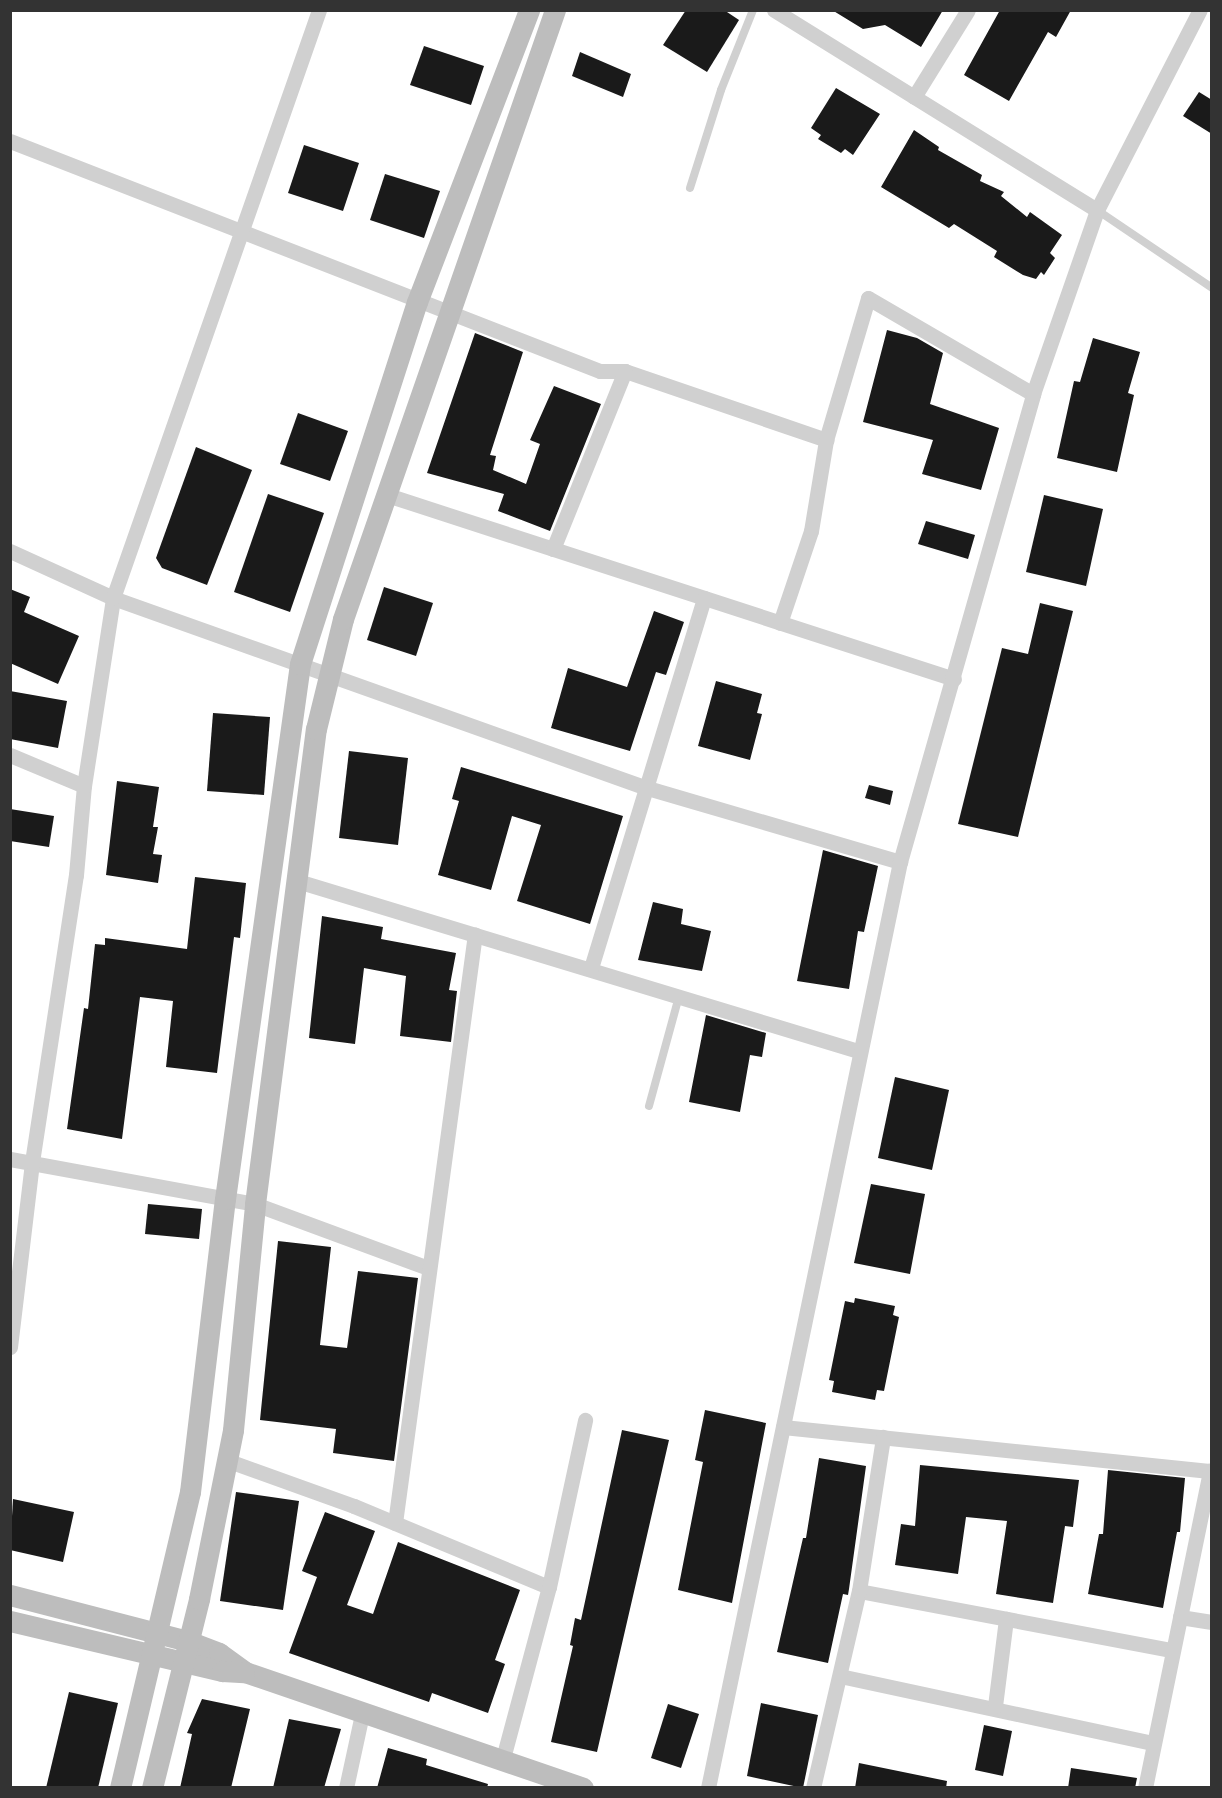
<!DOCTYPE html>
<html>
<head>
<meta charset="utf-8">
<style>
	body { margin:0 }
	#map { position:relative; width:1222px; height:1798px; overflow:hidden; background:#fff; font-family:"IBM Plex Sans",sans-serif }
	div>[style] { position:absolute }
	.building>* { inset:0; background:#1a1a1a }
	.lane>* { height:8px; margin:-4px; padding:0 4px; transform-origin:4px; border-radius:4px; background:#d0d0d0 }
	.street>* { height:15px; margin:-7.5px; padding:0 7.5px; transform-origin:7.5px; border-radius:7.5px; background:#d0d0d0 }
	.secondary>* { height:21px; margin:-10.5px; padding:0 10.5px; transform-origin:10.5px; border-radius:10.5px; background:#bdbdbd }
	span { translate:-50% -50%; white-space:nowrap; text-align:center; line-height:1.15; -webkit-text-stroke:6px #fff; paint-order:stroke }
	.frame { position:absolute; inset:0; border:12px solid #333; pointer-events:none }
</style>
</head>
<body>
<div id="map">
	<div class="building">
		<div style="clip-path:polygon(686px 10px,724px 10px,739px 20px,707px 72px,663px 45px)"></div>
		<div style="clip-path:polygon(832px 10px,943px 10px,921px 47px,885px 25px,863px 29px)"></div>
		<div style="clip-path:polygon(1000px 10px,1071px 10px,1056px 37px,1048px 32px,1009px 101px,964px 75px)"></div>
		<div style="clip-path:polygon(424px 46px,484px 66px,471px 105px,410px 85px)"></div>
		<div style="clip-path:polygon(580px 52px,631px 74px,623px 97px,572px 76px)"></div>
		<div style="clip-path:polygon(836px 88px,880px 114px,853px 155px,845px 149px,841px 153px,818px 139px,821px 135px,811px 128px)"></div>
		<div style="clip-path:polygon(1199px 92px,1212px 100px,1212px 134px,1183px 116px)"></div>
		<div style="clip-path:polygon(914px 130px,939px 147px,938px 150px,982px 175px,980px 181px,1004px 192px,1001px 196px,1027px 217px,1030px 212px,1062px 235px,1050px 253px,1055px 258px,1044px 275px,1041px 272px,1036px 279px,1023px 275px,994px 257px,997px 251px,954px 224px,949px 228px,881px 187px)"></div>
		<div style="clip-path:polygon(304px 145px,359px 163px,343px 211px,288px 193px)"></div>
		<div style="clip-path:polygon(385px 174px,440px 191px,424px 238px,370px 220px)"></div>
		<div style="clip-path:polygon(887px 330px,917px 338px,943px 353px,930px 404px,999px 428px,981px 490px,922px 474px,933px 440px,863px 422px)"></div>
		<div style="clip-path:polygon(475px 333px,523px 352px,490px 455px,496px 456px,493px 470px,526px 484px,540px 444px,530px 440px,554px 386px,601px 404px,550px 531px,498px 511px,504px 494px,427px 473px)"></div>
		<div style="clip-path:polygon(1093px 338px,1140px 352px,1128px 393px,1134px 395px,1117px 472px,1057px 458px,1074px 381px,1080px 382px)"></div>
		<div style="clip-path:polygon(298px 413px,348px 431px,330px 481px,280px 464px)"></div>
		<div style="clip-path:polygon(196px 447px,252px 470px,207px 585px,162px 568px,156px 558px)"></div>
		<div style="clip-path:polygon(268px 494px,324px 513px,290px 612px,234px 592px)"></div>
		<div style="clip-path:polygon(1044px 495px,1103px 509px,1086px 586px,1026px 572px)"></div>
		<div style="clip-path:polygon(926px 521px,975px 535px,968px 559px,918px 544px)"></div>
		<div style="clip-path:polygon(384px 587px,433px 603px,416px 656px,367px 640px)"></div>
		<div style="clip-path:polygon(10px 589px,30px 597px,24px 612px,79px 636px,58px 684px,10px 663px)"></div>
		<div style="clip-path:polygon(1040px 603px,1073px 611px,1018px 837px,958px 824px,1002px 648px,1028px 654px)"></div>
		<div style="clip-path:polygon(654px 611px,684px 622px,666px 675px,656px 672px,630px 751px,551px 728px,568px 668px,627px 687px)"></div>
		<div style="clip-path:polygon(716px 681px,762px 694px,757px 713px,762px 714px,750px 760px,698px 746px)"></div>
		<div style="clip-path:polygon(10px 691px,67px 701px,58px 748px,10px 739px)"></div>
		<div style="clip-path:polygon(213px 713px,270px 717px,264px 795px,207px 791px)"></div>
		<div style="clip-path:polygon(349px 751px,408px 758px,398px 845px,339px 838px)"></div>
		<div style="clip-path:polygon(461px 767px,623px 816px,590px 924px,517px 901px,541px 825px,512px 816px,491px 890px,438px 875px,459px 801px,452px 799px)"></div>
		<div style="clip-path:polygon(117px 781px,159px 787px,153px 827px,158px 827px,153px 854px,162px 855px,158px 883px,106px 875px)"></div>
		<div style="clip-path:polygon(869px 785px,893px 791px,890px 805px,865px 798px)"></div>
		<div style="clip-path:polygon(10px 809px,54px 816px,49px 847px,10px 841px)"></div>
		<div style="clip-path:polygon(823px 850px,878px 866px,864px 932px,858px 931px,849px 989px,797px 981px)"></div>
		<div style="clip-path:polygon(195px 877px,246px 883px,240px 938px,234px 937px,217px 1073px,166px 1067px,173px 1001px,140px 997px,122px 1139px,67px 1129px,84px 1008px,88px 1009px,95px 944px,105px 945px,105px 938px,187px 949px)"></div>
		<div style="clip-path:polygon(653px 902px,683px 909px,681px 924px,711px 931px,702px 971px,638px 960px)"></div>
		<div style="clip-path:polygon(322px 916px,383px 927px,381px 939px,456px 953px,449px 990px,457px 991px,451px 1042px,400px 1036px,406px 976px,364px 968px,355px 1044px,309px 1038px)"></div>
		<div style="clip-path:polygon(706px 1015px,766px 1033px,762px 1057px,750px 1055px,740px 1112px,689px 1102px)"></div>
		<div style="clip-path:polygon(895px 1077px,949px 1090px,932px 1170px,878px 1158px)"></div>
		<div style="clip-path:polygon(871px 1184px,925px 1194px,910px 1274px,854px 1263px)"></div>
		<div style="clip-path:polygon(148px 1204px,202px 1209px,199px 1239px,145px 1234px)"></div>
		<div style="clip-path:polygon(278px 1241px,331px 1247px,320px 1345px,347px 1348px,358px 1271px,418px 1278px,394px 1461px,333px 1453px,336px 1429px,260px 1420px)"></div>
		<div style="clip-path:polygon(855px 1298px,895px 1306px,893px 1315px,899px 1317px,884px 1391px,877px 1390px,875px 1400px,832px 1392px,834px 1381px,829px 1380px,845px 1301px,854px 1303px)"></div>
		<div style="clip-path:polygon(705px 1410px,766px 1423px,732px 1603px,678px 1590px,703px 1462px,695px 1460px)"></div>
		<div style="clip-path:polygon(622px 1430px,669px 1440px,597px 1752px,551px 1742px,573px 1646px,570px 1645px,575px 1618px,581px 1620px)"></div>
		<div style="clip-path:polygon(819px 1458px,866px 1466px,849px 1589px,848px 1595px,843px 1594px,828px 1663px,777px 1652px,803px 1538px,806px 1538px)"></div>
		<div style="clip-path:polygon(920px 1465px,1079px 1480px,1073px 1527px,1065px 1526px,1053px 1603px,996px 1594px,1007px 1521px,966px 1517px,958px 1574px,895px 1565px,901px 1524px,915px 1526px)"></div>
		<div style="clip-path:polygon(1108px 1470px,1185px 1478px,1180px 1532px,1177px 1532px,1163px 1608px,1088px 1594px,1099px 1534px,1103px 1534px)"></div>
		<div style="clip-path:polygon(236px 1492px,299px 1501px,283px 1610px,220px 1601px)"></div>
		<div style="clip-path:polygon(13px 1499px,74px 1512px,63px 1562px,10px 1550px)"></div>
		<div style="clip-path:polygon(325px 1512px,375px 1531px,347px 1605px,373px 1614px,398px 1542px,520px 1590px,495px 1660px,505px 1664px,488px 1713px,432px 1693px,429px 1702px,289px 1653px,317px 1577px,302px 1571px)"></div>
		<div style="clip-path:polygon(69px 1692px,118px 1703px,98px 1788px,46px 1788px)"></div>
		<div style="clip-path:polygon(202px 1699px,250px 1709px,231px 1788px,180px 1788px,192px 1734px,187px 1733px)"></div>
		<div style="clip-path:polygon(761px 1703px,818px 1715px,803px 1788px,747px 1776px)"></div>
		<div style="clip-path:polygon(668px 1704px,699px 1714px,681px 1768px,651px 1758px)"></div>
		<div style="clip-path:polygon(289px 1719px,341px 1729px,324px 1788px,273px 1788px)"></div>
		<div style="clip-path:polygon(984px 1725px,1012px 1731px,1003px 1776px,975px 1770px)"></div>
		<div style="clip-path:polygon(388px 1748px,427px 1759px,426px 1765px,488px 1784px,487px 1788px,377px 1788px)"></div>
		<div style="clip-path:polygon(859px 1763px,947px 1781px,946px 1788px,855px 1788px)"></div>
		<div style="clip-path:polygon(1071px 1768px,1137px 1778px,1135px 1788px,1068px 1788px)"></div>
	</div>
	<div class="lane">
		<div style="left:690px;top:188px;width:103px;rotate:-72.4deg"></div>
		<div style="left:721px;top:90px;width:86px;rotate:-68.2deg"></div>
		<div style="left:1097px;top:210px;width:139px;rotate:34.1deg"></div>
		<div style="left:649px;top:1106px;width:114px;rotate:-74.7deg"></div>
	</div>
	<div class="street">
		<div style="left:774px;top:10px;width:380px;rotate:31.8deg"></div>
		<div style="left:914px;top:97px;width:102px;rotate:-58.2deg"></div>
		<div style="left:10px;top:141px;width:633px;rotate:21.3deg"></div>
		<div style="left:600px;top:371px;width:25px"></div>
		<div style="left:625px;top:371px;width:213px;rotate:18.9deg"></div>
		<div style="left:387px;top:495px;width:596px;rotate:17.98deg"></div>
		<div style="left:553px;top:549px;width:192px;rotate:-68deg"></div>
		<div style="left:10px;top:551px;width:113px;rotate:24.5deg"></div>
		<div style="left:113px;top:598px;width:564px;rotate:19.59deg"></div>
		<div style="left:644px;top:787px;width:267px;rotate:16.3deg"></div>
		<div style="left:780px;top:623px;width:97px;rotate:-71.4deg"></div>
		<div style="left:811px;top:531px;width:92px;rotate:-80.6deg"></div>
		<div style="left:826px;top:440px;width:148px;rotate:-73.5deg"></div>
		<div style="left:868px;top:298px;width:191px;rotate:30.2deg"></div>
		<div style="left:10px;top:755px;width:80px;rotate:22.7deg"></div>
		<div style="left:294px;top:880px;width:589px;rotate:16.87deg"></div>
		<div style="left:591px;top:968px;width:387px;rotate:-73deg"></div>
		<div style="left:10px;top:1159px;width:249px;rotate:10.4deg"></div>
		<div style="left:255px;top:1204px;width:184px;rotate:20.3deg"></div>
		<div style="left:10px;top:1347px;width:186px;rotate:-83.2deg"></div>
		<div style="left:32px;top:1162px;width:290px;rotate:-81.3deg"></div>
		<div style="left:76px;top:875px;width:89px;rotate:-84.9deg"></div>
		<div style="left:84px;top:786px;width:190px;rotate:-81.2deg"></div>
		<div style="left:113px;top:598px;width:623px;rotate:-70.69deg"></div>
		<div style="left:783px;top:1427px;width:431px;rotate:5.9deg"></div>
		<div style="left:226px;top:1460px;width:136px;rotate:19.8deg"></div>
		<div style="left:354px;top:1506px;width:211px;rotate:22.6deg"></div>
		<div style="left:395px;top:1523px;width:594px;rotate:-82.27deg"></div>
		<div style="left:859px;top:1591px;width:318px;rotate:10.7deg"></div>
		<div style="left:1180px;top:1617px;width:32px;rotate:9deg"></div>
		<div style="left:840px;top:1676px;width:319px;rotate:12.1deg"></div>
		<div style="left:995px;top:1706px;width:88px;rotate:-82.8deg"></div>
		<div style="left:502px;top:1762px;width:181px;rotate:-75deg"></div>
		<div style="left:549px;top:1587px;width:171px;rotate:-77.8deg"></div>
		<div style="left:346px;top:1788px;width:76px;rotate:-77.8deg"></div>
		<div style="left:708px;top:1788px;width:946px;rotate:-78.29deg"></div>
		<div style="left:900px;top:862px;width:487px;rotate:-74.1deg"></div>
		<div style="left:1033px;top:394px;width:195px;rotate:-70.8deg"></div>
		<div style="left:1097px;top:210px;width:225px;rotate:-62.8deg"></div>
		<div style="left:813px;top:1788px;width:202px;rotate:-76.9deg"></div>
		<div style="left:859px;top:1591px;width:156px;rotate:-81.1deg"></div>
		<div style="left:1145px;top:1788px;width:324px;rotate:-78.4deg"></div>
	</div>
	<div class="secondary">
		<div style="left:10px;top:1595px;width:184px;rotate:14.5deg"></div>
		<div style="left:188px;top:1641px;width:33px;rotate:21deg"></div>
		<div style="left:219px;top:1653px;width:32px;rotate:36deg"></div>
		<div style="left:245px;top:1672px;width:357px;rotate:18.9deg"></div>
		<div style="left:10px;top:1621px;width:218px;rotate:13.3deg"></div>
		<div style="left:222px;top:1671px;width:22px;rotate:3deg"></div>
		<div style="left:120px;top:1788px;width:304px;rotate:-76.7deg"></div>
		<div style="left:190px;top:1492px;width:295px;rotate:-83.2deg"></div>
		<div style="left:225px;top:1199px;width:540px;rotate:-82.02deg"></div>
		<div style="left:300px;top:664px;width:380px;rotate:-72.1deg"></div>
		<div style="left:417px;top:302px;width:313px;rotate:-69deg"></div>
		<div style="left:152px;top:1788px;width:195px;rotate:-76deg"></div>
		<div style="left:199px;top:1599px;width:172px;rotate:-78.6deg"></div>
		<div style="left:233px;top:1430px;width:227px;rotate:-84.4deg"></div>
		<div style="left:255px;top:1204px;width:479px;rotate:-82.7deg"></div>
		<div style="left:316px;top:729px;width:113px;rotate:-76.2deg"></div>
		<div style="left:343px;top:619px;width:645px;rotate:-70.81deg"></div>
	</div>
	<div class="frame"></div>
</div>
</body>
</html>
